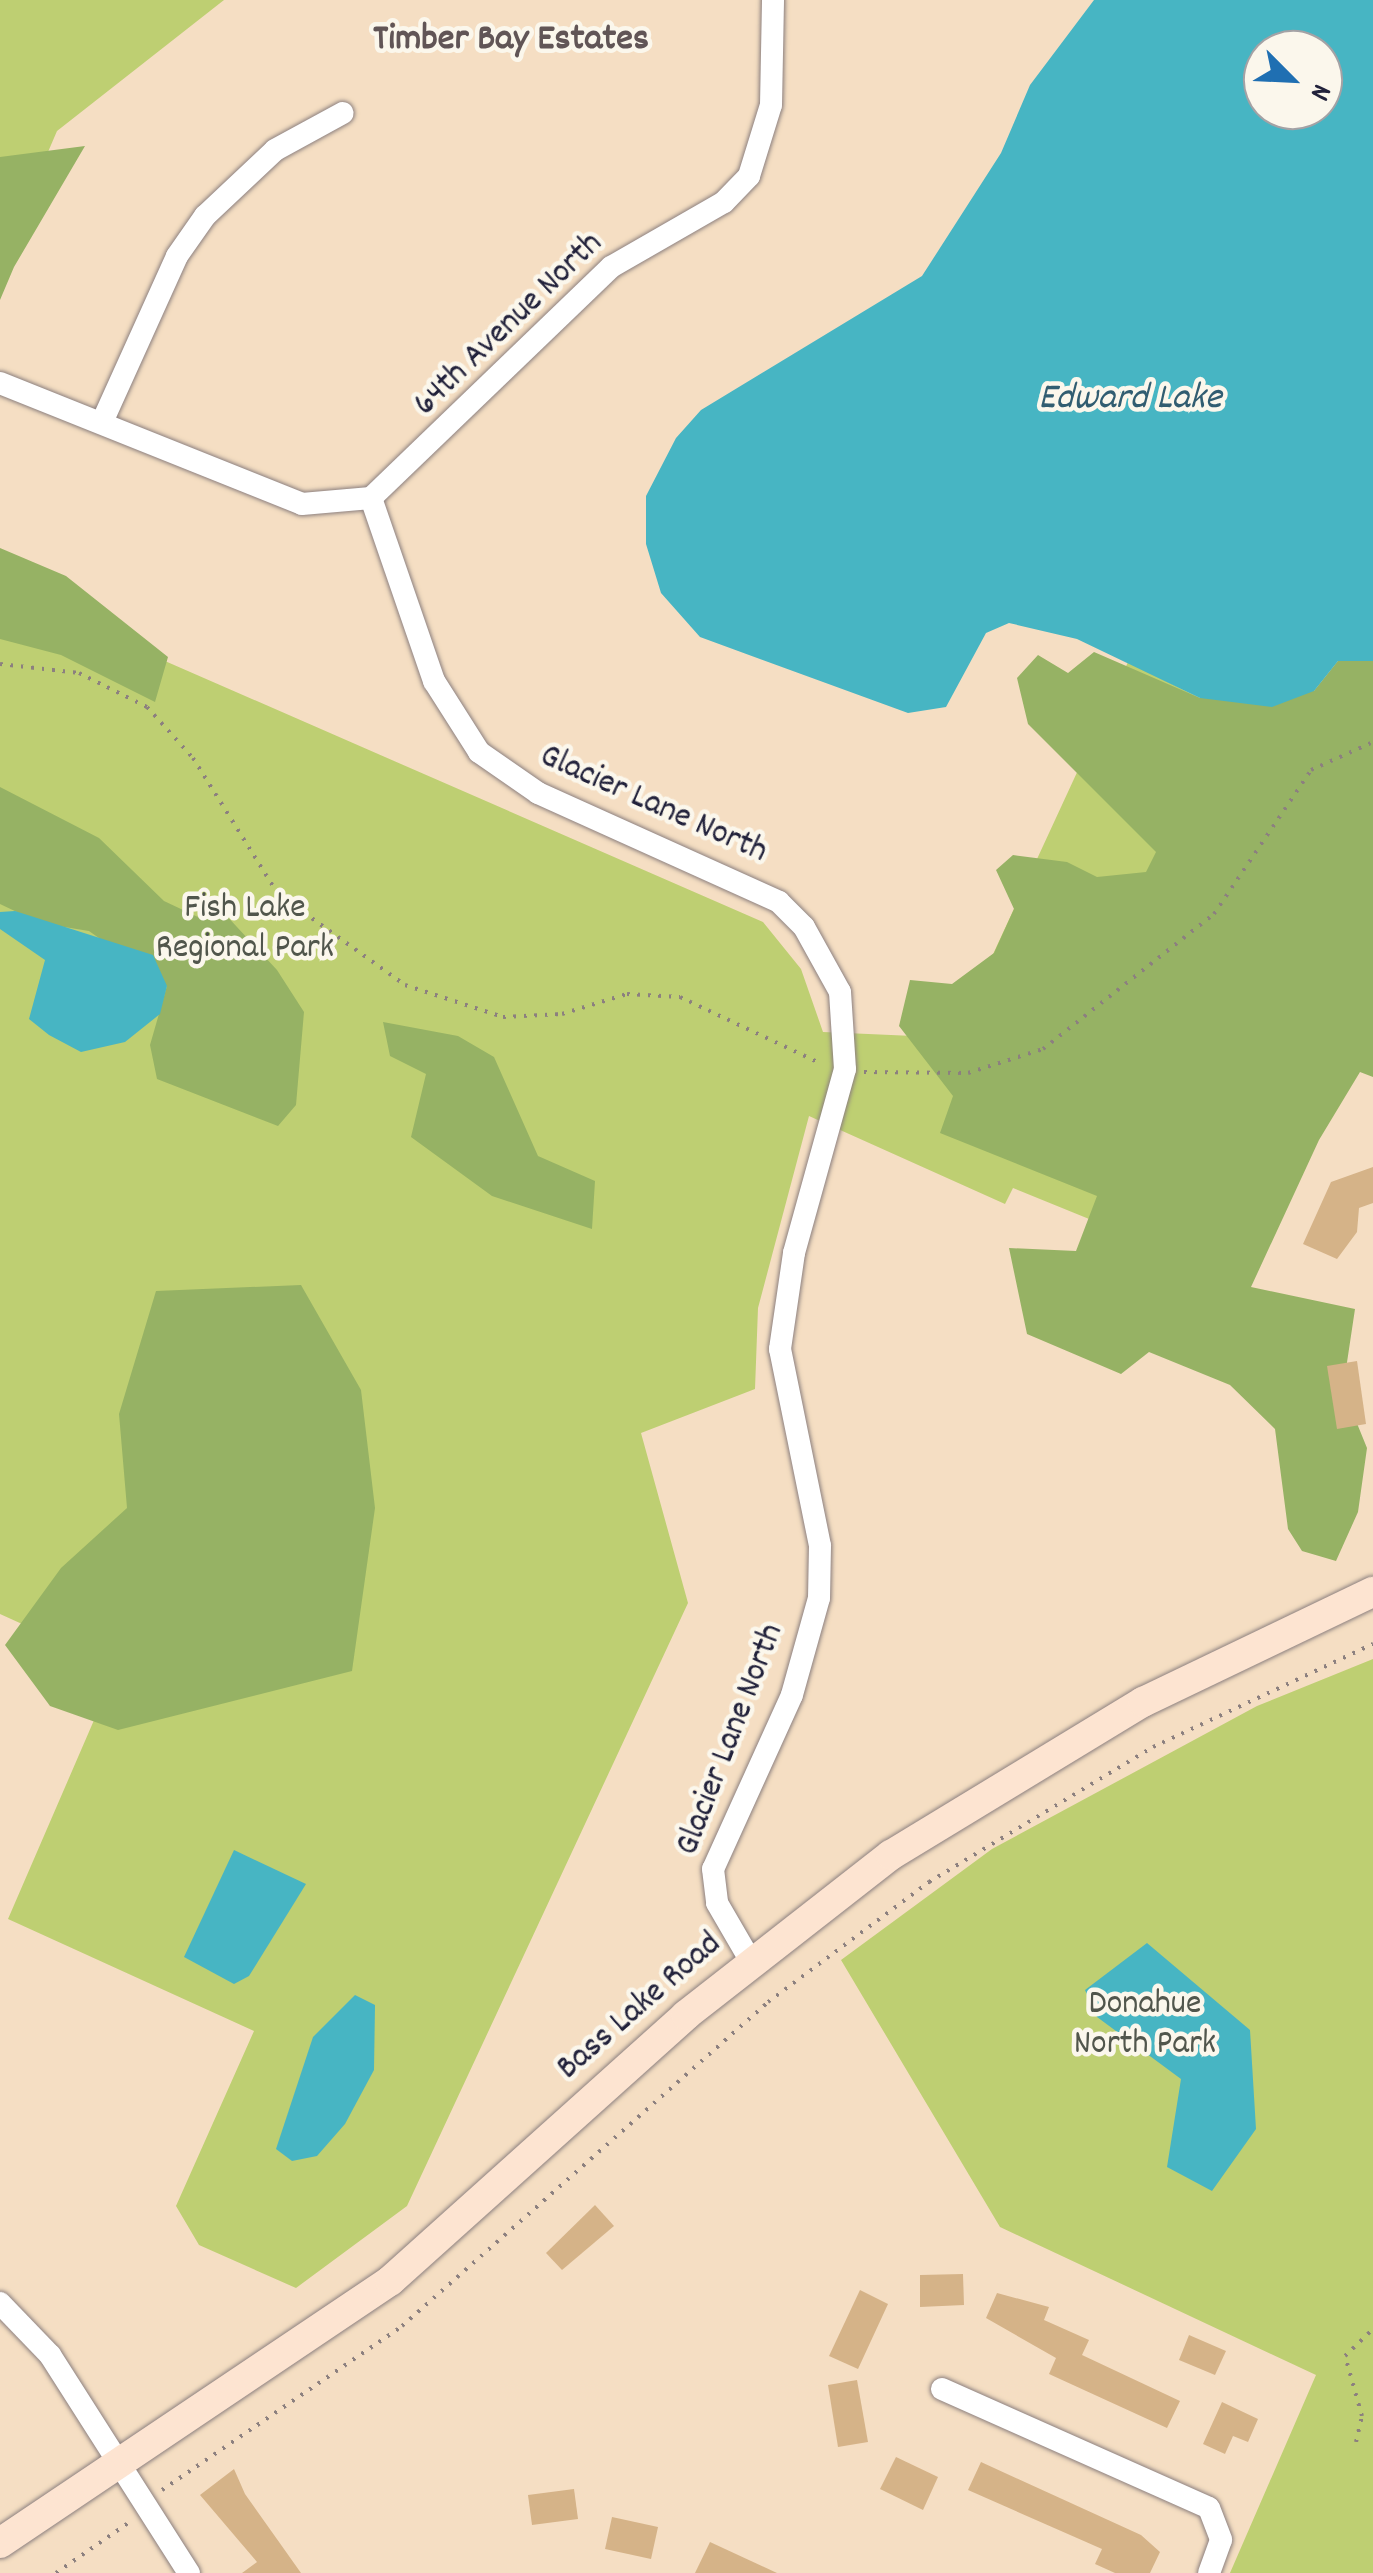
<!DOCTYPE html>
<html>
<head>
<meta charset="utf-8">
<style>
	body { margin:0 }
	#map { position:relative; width:1373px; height:2573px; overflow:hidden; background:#f5dec3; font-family:Dekko,sans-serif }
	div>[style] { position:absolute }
	.green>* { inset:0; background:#becf72 }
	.forest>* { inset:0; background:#96b264 }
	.water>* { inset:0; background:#47b5c3 }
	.building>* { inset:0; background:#d5b388 }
	.path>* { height:4px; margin-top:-2px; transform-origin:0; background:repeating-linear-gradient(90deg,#8c807f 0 2.5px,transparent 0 10.5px) }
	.roads { filter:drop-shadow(0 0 2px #8c807f) drop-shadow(0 0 2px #8c807f) }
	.street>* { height:22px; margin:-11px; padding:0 11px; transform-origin:11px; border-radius:11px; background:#fff }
	.secondary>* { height:30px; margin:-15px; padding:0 15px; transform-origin:15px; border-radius:15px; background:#fde4d1 }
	span { translate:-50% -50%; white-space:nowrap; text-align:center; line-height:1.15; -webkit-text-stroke:9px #fbf7ec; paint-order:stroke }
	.street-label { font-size:35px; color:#22223b }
	.park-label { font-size:35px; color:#51564c }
	.neighbourhood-label { font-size:38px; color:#615556; font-weight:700 }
	.water-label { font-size:38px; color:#315d71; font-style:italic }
	.north { position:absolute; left:1243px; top:30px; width:100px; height:100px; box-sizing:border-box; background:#fbf7ec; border:2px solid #a4a2a5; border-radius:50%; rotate:114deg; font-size:28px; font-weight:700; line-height:40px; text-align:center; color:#22223b }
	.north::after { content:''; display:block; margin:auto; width:35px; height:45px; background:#1f6fb2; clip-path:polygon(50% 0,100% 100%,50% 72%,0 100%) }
</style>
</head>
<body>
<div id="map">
	<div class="green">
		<div style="clip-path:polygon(0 0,224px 0,57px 131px,0 264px)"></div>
		<div style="clip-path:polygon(0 589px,763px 922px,801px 969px,823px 1032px,936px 1037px,976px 991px,1128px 662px,1200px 698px,1314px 691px,1338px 661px,1373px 661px,1346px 1045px,1239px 1280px,1013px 1188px,1005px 1204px,809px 1116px,758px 1308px,755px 1389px,641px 1433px,688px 1603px,407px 2206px,296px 2288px,199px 2245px,176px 2206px,254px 2031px,8px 1919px,117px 1667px,0 1614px)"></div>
		<div style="clip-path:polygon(1373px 1659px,1373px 2573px,1230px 2573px,1316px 2375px,1000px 2227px,841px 1960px,992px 1849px,1257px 1706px)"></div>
	</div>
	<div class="forest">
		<div style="clip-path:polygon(85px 146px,14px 267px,0 300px,0 157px)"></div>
		<div style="clip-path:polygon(0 548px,66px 576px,168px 657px,155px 702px,61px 655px,0 639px)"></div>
		<div style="clip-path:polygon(1094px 652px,1200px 698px,1314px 691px,1338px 661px,1373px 661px,1373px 1077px,1360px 1072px,1319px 1140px,1251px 1287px,1355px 1309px,1343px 1389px,1367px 1448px,1358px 1512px,1336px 1561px,1302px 1551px,1288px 1529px,1275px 1429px,1230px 1385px,1149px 1352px,1121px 1374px,1027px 1334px,1009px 1248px,1076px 1251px,1097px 1196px,940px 1133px,953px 1096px,899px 1026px,910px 980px,952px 984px,994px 953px,1014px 909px,996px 870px,1013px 855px,1067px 862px,1097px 877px,1146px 872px,1156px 852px,1028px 724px,1017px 678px,1038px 655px,1068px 673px)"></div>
		<div style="clip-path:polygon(0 787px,99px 838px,164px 901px,200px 918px,224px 913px,277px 970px,304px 1012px,296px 1105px,278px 1126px,157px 1079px,150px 1045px,167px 986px,89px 931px,40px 923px,0 904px)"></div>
		<div style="clip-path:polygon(383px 1022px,458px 1036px,494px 1057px,538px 1156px,595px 1181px,592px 1229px,492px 1196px,411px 1137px,426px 1074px,390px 1056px)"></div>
		<div style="clip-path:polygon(301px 1285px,361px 1390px,375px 1508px,352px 1671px,118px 1730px,50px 1706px,5px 1645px,61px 1568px,127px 1508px,119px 1414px,156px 1291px)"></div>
	</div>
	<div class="water">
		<div style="clip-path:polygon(evenodd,1094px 0,1373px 0,1373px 661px,1338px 661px,1314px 691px,1272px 707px,1200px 698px,1077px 639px,1009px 623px,986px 633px,946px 707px,908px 713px,700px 637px,661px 593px,646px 544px,646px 496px,676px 438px,701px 410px,922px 276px,1001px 153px,1030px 85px,1094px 0,1263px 50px,1323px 50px,1323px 110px,1263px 110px,1263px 50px)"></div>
		<div style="clip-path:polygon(15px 911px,153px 955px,167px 986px,160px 1014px,125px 1042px,81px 1052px,49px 1035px,29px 1019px,45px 960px,0 929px,0 912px)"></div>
		<div style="clip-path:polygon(234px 1850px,306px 1884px,249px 1976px,234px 1984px,184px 1957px)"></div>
		<div style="clip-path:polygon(1147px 1943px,1250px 2030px,1256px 2129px,1212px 2191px,1167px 2167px,1181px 2079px,1097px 2017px,1085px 1990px)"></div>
		<div style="clip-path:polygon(355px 1995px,375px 2005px,374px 2070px,345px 2124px,317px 2156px,292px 2161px,276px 2149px,313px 2037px)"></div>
	</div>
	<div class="building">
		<div style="clip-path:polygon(1373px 1167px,1373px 1203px,1359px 1208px,1357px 1232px,1337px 1259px,1303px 1244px,1331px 1182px)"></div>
		<div style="clip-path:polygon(1357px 1361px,1366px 1424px,1337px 1429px,1327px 1366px)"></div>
		<div style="clip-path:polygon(595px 2205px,614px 2226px,562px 2270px,546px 2253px)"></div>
		<div style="clip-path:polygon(963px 2274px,964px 2305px,920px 2307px,920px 2275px)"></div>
		<div style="clip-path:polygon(860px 2290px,888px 2304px,858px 2369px,829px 2356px)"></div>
		<div style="clip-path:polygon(997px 2293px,1049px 2307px,1044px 2320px,1089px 2340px,1082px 2355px,1180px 2401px,1167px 2428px,1049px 2374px,1056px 2358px,986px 2318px)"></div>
		<div style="clip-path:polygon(1189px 2335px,1226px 2351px,1215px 2375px,1179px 2360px)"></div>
		<div style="clip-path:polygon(857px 2380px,868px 2442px,838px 2447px,828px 2385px)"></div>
		<div style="clip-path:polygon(1222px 2402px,1258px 2419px,1248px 2442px,1233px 2436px,1225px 2454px,1203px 2444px)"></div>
		<div style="clip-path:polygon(896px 2457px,938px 2477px,923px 2510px,880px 2489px)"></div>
		<div style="clip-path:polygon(981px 2462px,1141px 2535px,1160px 2552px,1150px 2573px,1115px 2573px,1095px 2564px,1102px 2549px,968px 2490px)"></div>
		<div style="clip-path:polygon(234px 2469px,245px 2494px,301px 2573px,242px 2573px,257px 2562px,200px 2495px)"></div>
		<div style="clip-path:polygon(574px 2489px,578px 2519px,532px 2525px,528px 2495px)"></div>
		<div style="clip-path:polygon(612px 2517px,658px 2527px,651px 2559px,605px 2549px)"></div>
		<div style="clip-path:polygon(710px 2542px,777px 2573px,695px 2573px)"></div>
	</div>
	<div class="path">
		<div style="left:0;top:664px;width:80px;rotate:6.5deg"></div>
		<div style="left:79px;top:673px;width:76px;rotate:26.6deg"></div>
		<div style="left:147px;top:707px;width:69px;rotate:48deg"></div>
		<div style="left:193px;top:758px;width:160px;rotate:58deg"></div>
		<div style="left:278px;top:894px;width:156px;rotate:35.6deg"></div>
		<div style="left:405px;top:985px;width:103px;rotate:18.1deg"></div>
		<div style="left:503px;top:1017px;width:59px;rotate:-2.9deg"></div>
		<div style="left:562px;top:1014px;width:68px;rotate:-17.1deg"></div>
		<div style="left:627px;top:994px;width:53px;rotate:3.2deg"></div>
		<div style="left:680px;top:997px;width:157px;rotate:25.3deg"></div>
		<div style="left:864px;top:1072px;width:104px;rotate:0.6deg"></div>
		<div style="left:968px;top:1073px;width:79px;rotate:-17.7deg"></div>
		<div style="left:1043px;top:1049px;width:218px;rotate:-38.3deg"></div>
		<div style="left:1214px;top:914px;width:174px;rotate:-56deg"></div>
		<div style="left:1311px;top:770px;width:68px;rotate:-24.3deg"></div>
		<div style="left:1356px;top:2442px;width:27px;rotate:-77deg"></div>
		<div style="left:1362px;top:2416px;width:62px;rotate:-105.8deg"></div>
		<div style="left:1345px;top:2356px;width:39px;rotate:-44deg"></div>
		<div style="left:162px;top:2490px;width:291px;rotate:-34.3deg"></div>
		<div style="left:402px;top:2326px;width:489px;rotate:-41.5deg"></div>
		<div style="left:768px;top:2002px;width:201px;rotate:-36.7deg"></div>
		<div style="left:929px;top:1882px;width:262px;rotate:-31.1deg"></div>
		<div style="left:1153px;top:1747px;width:243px;rotate:-25.1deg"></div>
		<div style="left:56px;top:2573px;width:91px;rotate:-34.7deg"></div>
	</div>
	<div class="roads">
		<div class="street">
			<div style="left:0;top:383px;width:325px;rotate:21.8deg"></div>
			<div style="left:302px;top:504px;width:69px;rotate:-5deg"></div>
			<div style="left:371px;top:498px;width:333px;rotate:-43.9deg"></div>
			<div style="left:611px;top:267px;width:130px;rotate:-29.9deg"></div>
			<div style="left:724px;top:202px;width:36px;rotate:-46deg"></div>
			<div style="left:749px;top:176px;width:74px;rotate:-72.8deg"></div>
			<div style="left:771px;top:105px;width:105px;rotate:-88.9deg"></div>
			<div style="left:103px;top:420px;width:180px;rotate:-65.7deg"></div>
			<div style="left:177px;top:256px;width:49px;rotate:-55deg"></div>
			<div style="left:205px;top:216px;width:96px;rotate:-43.3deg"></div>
			<div style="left:275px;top:150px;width:77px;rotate:-28.6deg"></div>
			<div style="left:371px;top:498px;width:194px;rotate:71deg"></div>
			<div style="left:434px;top:681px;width:84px;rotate:57.6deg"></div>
			<div style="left:479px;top:752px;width:72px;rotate:34.8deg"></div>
			<div style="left:538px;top:793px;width:265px;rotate:24.3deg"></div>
			<div style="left:779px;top:902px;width:35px;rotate:45deg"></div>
			<div style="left:804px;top:927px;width:74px;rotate:61deg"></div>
			<div style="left:840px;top:992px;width:77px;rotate:86.3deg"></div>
			<div style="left:845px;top:1069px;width:191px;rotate:105.5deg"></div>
			<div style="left:794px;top:1253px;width:97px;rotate:98.3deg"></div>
			<div style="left:780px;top:1349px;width:201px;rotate:78.5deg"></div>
			<div style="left:820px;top:1546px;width:52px;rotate:91.1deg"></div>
			<div style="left:819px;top:1598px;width:101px;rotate:105.6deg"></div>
			<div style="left:792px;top:1695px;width:191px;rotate:114.4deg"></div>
			<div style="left:713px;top:1869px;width:34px;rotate:83deg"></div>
			<div style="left:717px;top:1903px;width:66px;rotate:59.9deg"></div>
			<div style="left:0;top:2303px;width:72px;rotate:46.1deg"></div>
			<div style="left:50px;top:2355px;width:259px;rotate:57.5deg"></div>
			<div style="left:942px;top:2389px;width:292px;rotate:24deg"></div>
			<div style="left:1209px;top:2508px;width:34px;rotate:69deg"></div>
			<div style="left:1221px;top:2540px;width:35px;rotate:110deg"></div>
		</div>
		<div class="secondary">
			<div style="left:0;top:2543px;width:470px;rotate:-33.9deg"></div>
			<div style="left:390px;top:2281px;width:398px;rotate:-41.9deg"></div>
			<div style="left:686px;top:2015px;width:260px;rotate:-38deg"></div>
			<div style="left:891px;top:1855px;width:295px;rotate:-31.3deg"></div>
			<div style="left:1143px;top:1702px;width:255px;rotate:-25.6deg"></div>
		</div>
	</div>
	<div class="street-label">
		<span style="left:509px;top:325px;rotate:-44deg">64th Avenue North</span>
		<span style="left:653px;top:805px;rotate:24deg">Glacier Lane North</span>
		<span style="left:731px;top:1740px;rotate:-69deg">Glacier Lane North</span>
		<span style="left:640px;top:2007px;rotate:-41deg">Bass Lake Road</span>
	</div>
	<div class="park-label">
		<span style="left:245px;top:929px">Fish Lake<br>Regional Park</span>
		<span style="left:1145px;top:2025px">Donahue<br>North Park</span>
	</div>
	<div class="neighbourhood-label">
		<span style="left:511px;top:41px">Timber Bay Estates</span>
	</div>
	<div class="water-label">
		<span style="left:1130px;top:400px">Edward Lake</span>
	</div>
	<div class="north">N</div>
</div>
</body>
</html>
